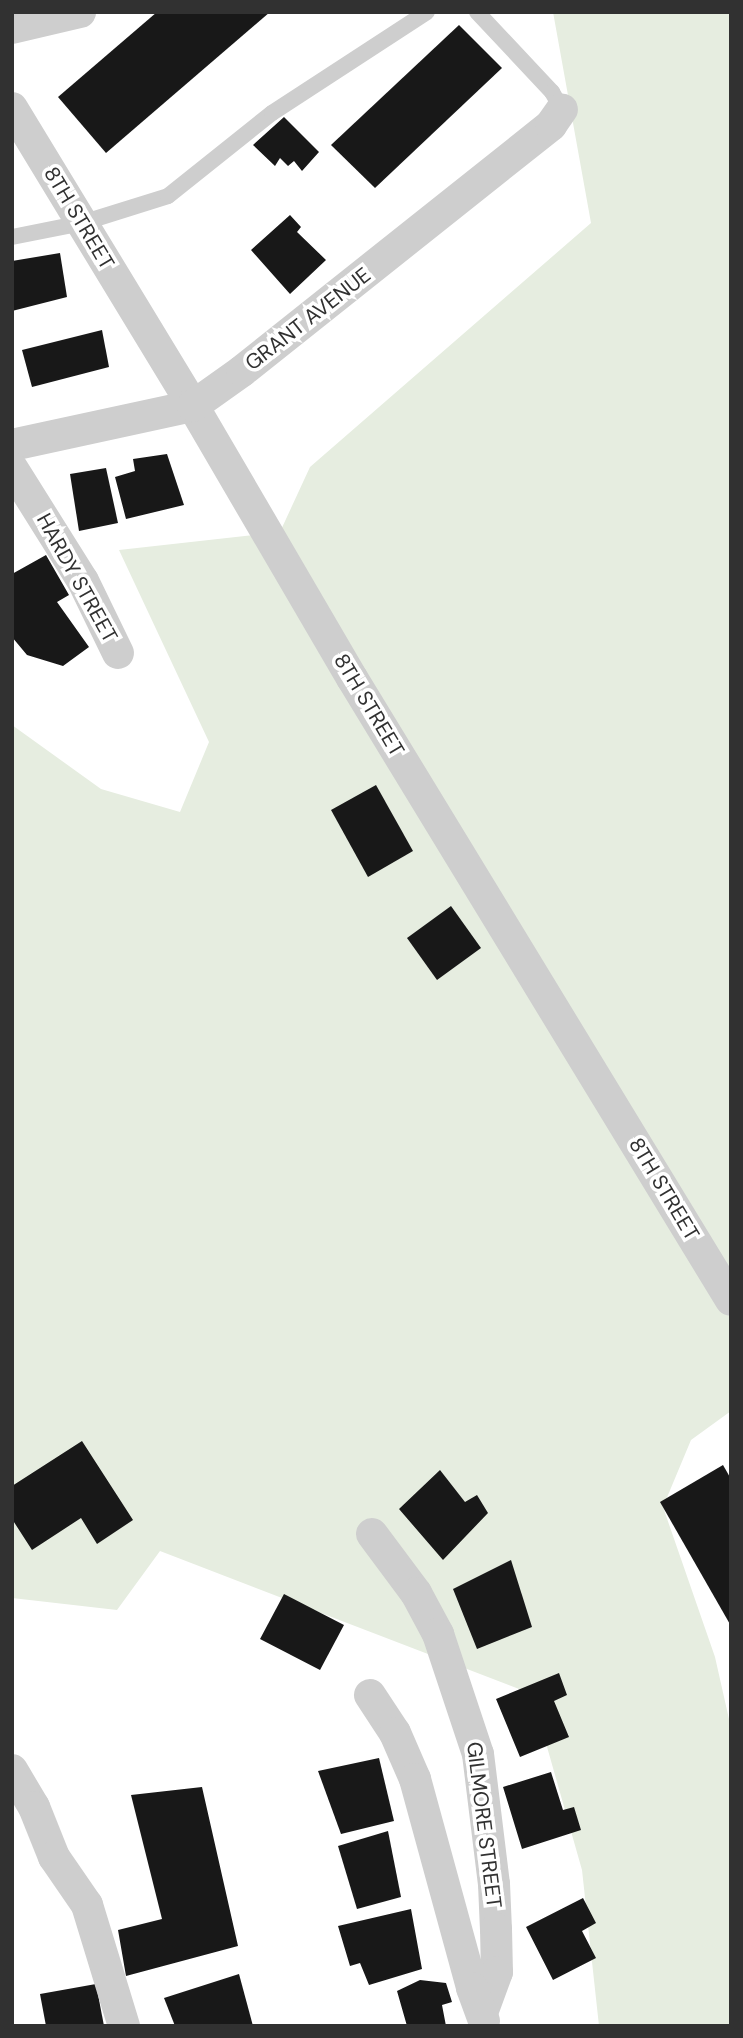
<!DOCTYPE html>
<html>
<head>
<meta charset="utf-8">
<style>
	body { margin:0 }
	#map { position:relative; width:743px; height:2038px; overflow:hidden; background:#fff; font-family:"DM Sans",sans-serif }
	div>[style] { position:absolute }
	.green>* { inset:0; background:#e6ede0 }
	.building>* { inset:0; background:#181818 }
	.service>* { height:16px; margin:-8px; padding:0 8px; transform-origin:8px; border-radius:8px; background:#cecece }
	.minor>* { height:32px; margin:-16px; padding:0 16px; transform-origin:16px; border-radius:16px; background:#cecece }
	span { translate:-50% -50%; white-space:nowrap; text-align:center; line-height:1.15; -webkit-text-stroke:7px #fff; paint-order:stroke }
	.street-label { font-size:21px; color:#313131 }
	.frame { position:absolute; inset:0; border:14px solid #313131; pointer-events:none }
</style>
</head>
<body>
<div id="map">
	<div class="green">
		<div style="clip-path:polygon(553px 12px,731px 12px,731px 1411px,691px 1440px,663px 1507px,715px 1657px,731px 1728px,731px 2026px,599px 2026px,582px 1870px,532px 1694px,160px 1551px,117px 1610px,12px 1598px,12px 725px,101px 789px,180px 812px,209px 742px,119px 550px,280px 532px,310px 467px,591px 223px)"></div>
	</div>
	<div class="building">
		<div style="clip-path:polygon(157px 12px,270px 12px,106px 153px,58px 97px)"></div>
		<div style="clip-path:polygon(459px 25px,502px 68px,375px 188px,331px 145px)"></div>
		<div style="clip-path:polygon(284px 117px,319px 152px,302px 171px,294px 161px,288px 166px,280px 158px,275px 166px,253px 145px)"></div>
		<div style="clip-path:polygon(290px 215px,301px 227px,297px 232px,326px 260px,290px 294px,251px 250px)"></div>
		<div style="clip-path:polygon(60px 253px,67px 297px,12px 311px,12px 261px)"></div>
		<div style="clip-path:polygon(102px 330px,109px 367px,32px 387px,22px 350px)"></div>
		<div style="clip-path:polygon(167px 454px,184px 505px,126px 519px,115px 477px,135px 471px,133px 459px)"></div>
		<div style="clip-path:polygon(106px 468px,118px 523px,79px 531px,70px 474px)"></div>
		<div style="clip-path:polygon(46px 555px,69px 595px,57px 602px,89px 647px,63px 666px,27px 655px,12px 637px,12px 574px)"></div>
		<div style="clip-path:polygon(376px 785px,413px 851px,368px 877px,331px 810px)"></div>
		<div style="clip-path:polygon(451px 906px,481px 948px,437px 980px,407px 938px)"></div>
		<div style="clip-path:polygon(82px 1441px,133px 1520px,97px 1544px,81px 1518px,32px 1550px,12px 1519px,12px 1486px)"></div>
		<div style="clip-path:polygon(723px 1465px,731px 1479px,731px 1626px,660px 1502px)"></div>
		<div style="clip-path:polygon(440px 1470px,465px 1502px,477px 1495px,488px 1513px,443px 1560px,399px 1509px)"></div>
		<div style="clip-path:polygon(511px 1560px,532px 1627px,477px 1649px,453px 1589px)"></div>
		<div style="clip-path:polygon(284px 1594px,344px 1625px,320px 1670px,260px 1639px)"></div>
		<div style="clip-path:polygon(559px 1673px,567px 1695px,554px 1701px,569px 1737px,520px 1757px,496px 1699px)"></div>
		<div style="clip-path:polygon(379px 1758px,394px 1821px,341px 1834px,318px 1771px)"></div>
		<div style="clip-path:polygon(551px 1772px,563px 1810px,574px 1807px,581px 1830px,522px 1849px,503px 1787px)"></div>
		<div style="clip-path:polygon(202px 1787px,238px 1946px,126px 1976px,118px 1930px,162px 1919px,131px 1795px)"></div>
		<div style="clip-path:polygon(388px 1831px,401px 1897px,357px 1909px,338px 1846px)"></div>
		<div style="clip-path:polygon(583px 1898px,596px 1923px,582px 1931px,596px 1958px,553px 1980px,526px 1927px)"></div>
		<div style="clip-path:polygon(411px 1909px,422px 1969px,369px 1985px,360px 1963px,350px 1966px,338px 1926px)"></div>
		<div style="clip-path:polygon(239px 1974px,253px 2026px,175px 2026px,164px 1998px)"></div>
		<div style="clip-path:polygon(420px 1980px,446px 1983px,452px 2002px,442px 2005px,446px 2026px,407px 2026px,397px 1991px)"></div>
		<div style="clip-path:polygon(96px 1984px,104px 2026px,46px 2026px,40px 1994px)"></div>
	</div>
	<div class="service">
		<div style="left:477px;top:12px;width:110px;rotate:46.8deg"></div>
		<div style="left:552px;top:92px;width:20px;rotate:60deg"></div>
		<div style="left:12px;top:237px;width:71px;rotate:-11.3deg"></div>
		<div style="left:82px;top:223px;width:90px;rotate:-17.4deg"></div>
		<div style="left:168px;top:196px;width:133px;rotate:-38.6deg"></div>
		<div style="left:272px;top:113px;width:185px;rotate:-33.1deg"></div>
	</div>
	<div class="minor">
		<div style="left:12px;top:28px;width:70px;rotate:-13.2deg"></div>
		<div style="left:12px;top:108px;width:349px;rotate:58.7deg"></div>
		<div style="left:193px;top:406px;width:315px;rotate:59.7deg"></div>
		<div style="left:352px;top:678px;width:728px;rotate:58.65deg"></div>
		<div style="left:12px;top:445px;width:185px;rotate:-12.2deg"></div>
		<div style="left:193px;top:406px;width:60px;rotate:-35.5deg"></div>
		<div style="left:242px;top:371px;width:395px;rotate:-38.5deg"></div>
		<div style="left:551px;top:125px;width:19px;rotate:-55deg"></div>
		<div style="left:12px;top:468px;width:133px;rotate:57.9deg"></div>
		<div style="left:83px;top:581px;width:80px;rotate:64.1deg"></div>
		<div style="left:372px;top:1534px;width:74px;rotate:53.3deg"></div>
		<div style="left:416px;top:1593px;width:47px;rotate:61.8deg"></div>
		<div style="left:438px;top:1634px;width:126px;rotate:71.6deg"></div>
		<div style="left:478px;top:1754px;width:131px;rotate:83deg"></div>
		<div style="left:494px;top:1884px;width:45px;rotate:87.5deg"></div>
		<div style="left:496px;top:1929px;width:43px;rotate:88.7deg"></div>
		<div style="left:497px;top:1972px;width:44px;rotate:110.1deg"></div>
		<div style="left:370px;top:1695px;width:45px;rotate:56.7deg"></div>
		<div style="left:395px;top:1733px;width:50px;rotate:66.5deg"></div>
		<div style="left:415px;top:1779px;width:217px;rotate:74.7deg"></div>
		<div style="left:472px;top:1988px;width:35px;rotate:70deg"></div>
		<div style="left:12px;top:1770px;width:43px;rotate:59.3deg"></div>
		<div style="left:34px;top:1807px;width:54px;rotate:68.2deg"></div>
		<div style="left:54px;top:1857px;width:58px;rotate:55.5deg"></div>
		<div style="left:87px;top:1905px;width:127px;rotate:73deg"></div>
	</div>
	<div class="street-label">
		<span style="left:79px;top:218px;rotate:59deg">8TH STREET</span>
		<span style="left:308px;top:319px;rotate:-38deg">GRANT AVENUE</span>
		<span style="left:77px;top:578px;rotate:61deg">HARDY STREET</span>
		<span style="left:369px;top:705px;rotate:59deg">8TH STREET</span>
		<span style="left:664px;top:1189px;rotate:59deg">8TH STREET</span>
		<span style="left:484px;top:1825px;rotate:83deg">GILMORE STREET</span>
	</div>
	<div class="frame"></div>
</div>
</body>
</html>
